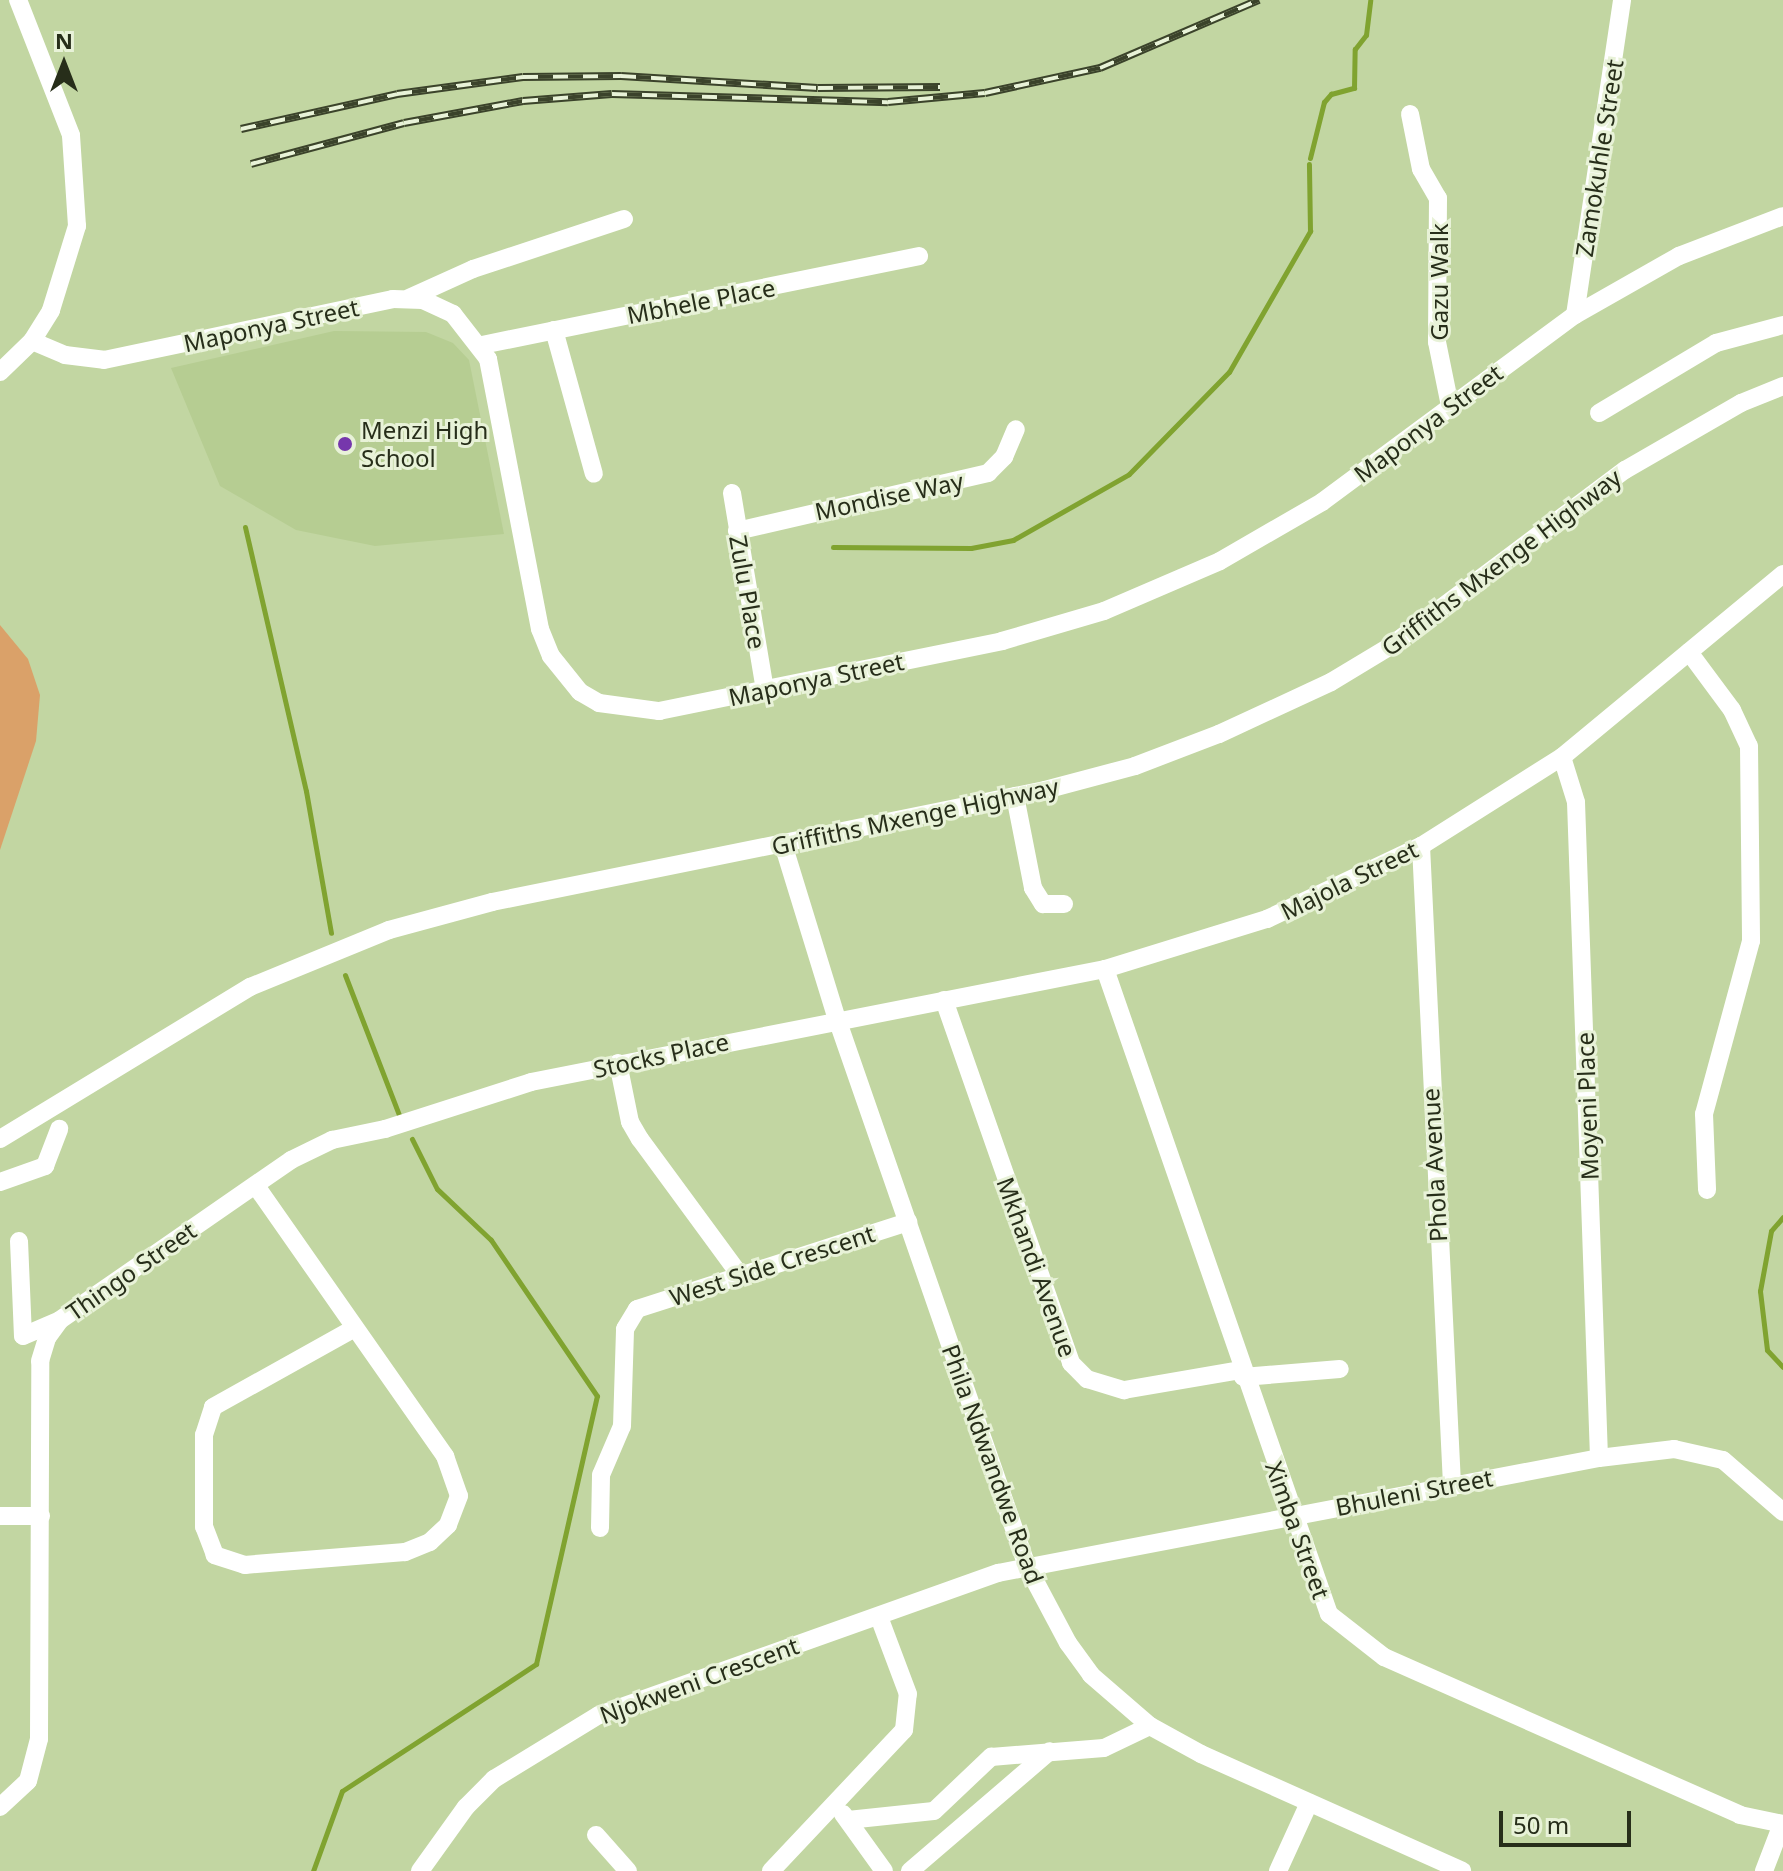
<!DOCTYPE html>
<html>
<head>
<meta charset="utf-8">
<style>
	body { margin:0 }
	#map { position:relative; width:1783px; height:1871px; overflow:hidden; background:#c2d6a2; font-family:"Noto Sans",sans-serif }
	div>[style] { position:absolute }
	.built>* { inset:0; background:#b6cd92 }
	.green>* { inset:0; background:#daa169 }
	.stream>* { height:5px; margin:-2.5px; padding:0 2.5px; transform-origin:2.5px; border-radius:2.5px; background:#80a330 }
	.minor>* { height:18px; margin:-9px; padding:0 9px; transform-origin:9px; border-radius:9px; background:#fff }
	.rail>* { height:8px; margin-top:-4px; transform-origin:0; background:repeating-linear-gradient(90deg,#e8f2d8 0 15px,#3b432b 0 30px); box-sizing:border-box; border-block:2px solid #3b432b }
	.dots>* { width:22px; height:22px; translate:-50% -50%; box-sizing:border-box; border:4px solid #e8f2d8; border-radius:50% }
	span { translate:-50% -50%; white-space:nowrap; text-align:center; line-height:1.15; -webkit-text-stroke:6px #e8f2d8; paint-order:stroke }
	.street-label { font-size:24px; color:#272e1a }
	.poi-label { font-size:24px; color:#272e1a }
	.left { translate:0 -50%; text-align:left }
	.north { position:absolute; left:24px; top:24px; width:80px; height:80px; -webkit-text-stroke:6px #e8f2d8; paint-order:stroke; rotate:0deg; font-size:22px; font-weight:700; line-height:32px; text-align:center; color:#272e1a }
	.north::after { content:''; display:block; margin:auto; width:28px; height:36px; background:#272e1a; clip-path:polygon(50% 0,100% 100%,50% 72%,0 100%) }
	.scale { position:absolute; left:1499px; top:1811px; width:132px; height:36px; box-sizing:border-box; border:4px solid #272e1a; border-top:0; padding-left:10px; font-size:24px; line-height:28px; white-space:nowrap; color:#272e1a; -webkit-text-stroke:6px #e8f2d8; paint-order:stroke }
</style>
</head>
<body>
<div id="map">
	<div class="built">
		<div style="clip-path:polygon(334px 331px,426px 332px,453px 343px,469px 360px,504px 534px,375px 546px,296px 530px,220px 486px,171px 368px)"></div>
	</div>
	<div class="green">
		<div style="clip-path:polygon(0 625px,28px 659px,40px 695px,36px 741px,0 850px)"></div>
	</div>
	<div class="stream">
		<div style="left:1310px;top:158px;width:58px;rotate:-76deg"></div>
		<div style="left:1324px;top:102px;width:11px;rotate:-49deg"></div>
		<div style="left:1331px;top:94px;width:24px;rotate:-15deg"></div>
		<div style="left:1354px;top:88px;width:39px;rotate:-89deg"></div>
		<div style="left:1355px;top:49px;width:18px;rotate:-52deg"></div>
		<div style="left:1366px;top:35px;width:35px;rotate:-83deg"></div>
		<div style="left:245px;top:527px;width:271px;rotate:77deg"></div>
		<div style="left:306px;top:791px;width:144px;rotate:80deg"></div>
		<div style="left:833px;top:547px;width:138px;rotate:0.4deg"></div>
		<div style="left:971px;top:548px;width:43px;rotate:-10.8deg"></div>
		<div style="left:1013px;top:540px;width:133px;rotate:-29.6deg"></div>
		<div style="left:1129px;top:474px;width:143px;rotate:-45.6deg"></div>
		<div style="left:1229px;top:372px;width:163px;rotate:-60.1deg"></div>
		<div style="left:1310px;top:231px;width:67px;rotate:-90.9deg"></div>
		<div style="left:345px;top:975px;width:150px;rotate:68.9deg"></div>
		<div style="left:1783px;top:1217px;width:18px;rotate:131deg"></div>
		<div style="left:1771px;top:1231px;width:61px;rotate:100.4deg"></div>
		<div style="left:1760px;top:1291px;width:59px;rotate:83.2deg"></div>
		<div style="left:1767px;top:1350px;width:23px;rotate:47deg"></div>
		<div style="left:313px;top:1871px;width:85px;rotate:-70.1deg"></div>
		<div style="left:342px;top:1791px;width:232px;rotate:-33.2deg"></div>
		<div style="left:536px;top:1664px;width:275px;rotate:-77.2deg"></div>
		<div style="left:597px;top:1396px;width:189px;rotate:-124.2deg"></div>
		<div style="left:491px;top:1240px;width:74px;rotate:-136.6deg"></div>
		<div style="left:437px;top:1189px;width:56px;rotate:-116.6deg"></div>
	</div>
	<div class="minor">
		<div style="left:1410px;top:114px;width:56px;rotate:78.7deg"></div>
		<div style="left:1421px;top:169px;width:34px;rotate:60deg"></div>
		<div style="left:1438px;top:198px;width:144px;rotate:90.4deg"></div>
		<div style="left:1437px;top:342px;width:65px;rotate:78.5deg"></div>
		<div style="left:409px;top:298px;width:70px;rotate:-24.4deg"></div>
		<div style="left:473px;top:269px;width:159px;rotate:-18.3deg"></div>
		<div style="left:1575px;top:315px;width:318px;rotate:-81.5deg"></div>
		<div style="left:554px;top:330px;width:149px;rotate:74.5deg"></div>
		<div style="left:32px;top:341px;width:36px;rotate:23deg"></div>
		<div style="left:65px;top:355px;width:39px;rotate:7deg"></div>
		<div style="left:104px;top:360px;width:295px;rotate:-11.9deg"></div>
		<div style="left:393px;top:299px;width:30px;rotate:2deg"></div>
		<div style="left:423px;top:300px;width:33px;rotate:25deg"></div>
		<div style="left:453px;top:314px;width:57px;rotate:52.1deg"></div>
		<div style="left:488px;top:359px;width:275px;rotate:79.1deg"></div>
		<div style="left:540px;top:629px;width:29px;rotate:68deg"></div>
		<div style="left:551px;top:656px;width:46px;rotate:51.1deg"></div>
		<div style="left:580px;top:692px;width:22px;rotate:30deg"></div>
		<div style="left:599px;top:703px;width:61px;rotate:7.6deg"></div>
		<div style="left:659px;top:711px;width:350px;rotate:-11.5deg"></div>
		<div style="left:1002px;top:641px;width:106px;rotate:-16.4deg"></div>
		<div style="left:1104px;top:611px;width:126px;rotate:-23.3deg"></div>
		<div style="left:1220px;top:561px;width:118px;rotate:-30deg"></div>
		<div style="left:1322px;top:502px;width:315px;rotate:-36.5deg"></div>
		<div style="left:1575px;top:315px;width:120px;rotate:-29.6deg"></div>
		<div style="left:1679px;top:256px;width:111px;rotate:-21deg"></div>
		<div style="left:482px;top:345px;width:446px;rotate:-11.5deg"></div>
		<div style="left:0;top:372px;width:45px;rotate:-44.1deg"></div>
		<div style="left:32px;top:341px;width:36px;rotate:-58deg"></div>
		<div style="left:51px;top:310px;width:88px;rotate:-72.8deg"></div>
		<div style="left:77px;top:226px;width:91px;rotate:-93.8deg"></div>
		<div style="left:71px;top:135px;width:145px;rotate:-111.4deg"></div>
		<div style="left:1599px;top:413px;width:136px;rotate:-30.9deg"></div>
		<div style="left:1716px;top:343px;width:69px;rotate:-15deg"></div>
		<div style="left:732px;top:493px;width:200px;rotate:80.5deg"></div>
		<div style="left:737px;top:531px;width:258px;rotate:-13deg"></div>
		<div style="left:988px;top:473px;width:23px;rotate:-45deg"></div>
		<div style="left:1004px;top:457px;width:30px;rotate:-67deg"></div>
		<div style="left:1689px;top:652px;width:72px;rotate:53.4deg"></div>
		<div style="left:1732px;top:710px;width:40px;rotate:65deg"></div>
		<div style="left:1749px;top:746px;width:195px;rotate:89.4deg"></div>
		<div style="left:1751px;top:941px;width:179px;rotate:105.2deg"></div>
		<div style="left:1704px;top:1114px;width:76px;rotate:87.7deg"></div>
		<div style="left:1562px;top:757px;width:47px;rotate:72.7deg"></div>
		<div style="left:1576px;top:802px;width:656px;rotate:87.99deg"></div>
		<div style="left:1015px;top:796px;width:94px;rotate:78.9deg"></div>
		<div style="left:1033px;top:888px;width:19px;rotate:58deg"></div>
		<div style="left:1043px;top:904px;width:21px"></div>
		<div style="left:783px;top:844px;width:183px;rotate:72.9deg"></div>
		<div style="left:837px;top:1019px;width:579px;rotate:70.85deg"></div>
		<div style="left:1027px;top:1566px;width:87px;rotate:62deg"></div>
		<div style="left:1068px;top:1643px;width:39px;rotate:54deg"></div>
		<div style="left:1091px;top:1675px;width:78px;rotate:40.8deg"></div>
		<div style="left:1150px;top:1726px;width:58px;rotate:28.8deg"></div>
		<div style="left:1201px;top:1754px;width:286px;rotate:24.1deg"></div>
		<div style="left:1421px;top:846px;width:640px;rotate:87.22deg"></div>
		<div style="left:1105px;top:969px;width:683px;rotate:70.85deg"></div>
		<div style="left:1329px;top:1614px;width:70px;rotate:38deg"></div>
		<div style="left:1384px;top:1657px;width:389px;rotate:23.9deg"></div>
		<div style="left:1740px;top:1815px;width:44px;rotate:11.8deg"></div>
		<div style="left:944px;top:1000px;width:385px;rotate:70.7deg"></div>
		<div style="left:1071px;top:1363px;width:23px;rotate:45deg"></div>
		<div style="left:1087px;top:1379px;width:39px;rotate:17deg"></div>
		<div style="left:1124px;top:1390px;width:119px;rotate:-9.7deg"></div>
		<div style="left:618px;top:1063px;width:60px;rotate:78.5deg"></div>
		<div style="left:630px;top:1122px;width:20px;rotate:60deg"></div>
		<div style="left:640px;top:1139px;width:167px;rotate:53.7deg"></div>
		<div style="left:0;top:1139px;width:293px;rotate:-31.3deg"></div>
		<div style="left:250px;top:987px;width:150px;rotate:-22.3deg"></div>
		<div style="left:389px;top:930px;width:107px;rotate:-15.2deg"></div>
		<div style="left:492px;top:902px;width:564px;rotate:-11.45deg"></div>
		<div style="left:1045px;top:790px;width:93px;rotate:-14.9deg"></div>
		<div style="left:1135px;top:766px;width:90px;rotate:-20.9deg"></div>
		<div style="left:1219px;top:734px;width:123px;rotate:-24.9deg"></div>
		<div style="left:1331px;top:682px;width:68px;rotate:-31.1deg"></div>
		<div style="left:1389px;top:647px;width:295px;rotate:-36.9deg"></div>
		<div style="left:1625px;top:470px;width:134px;rotate:-30deg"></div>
		<div style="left:1741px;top:403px;width:45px;rotate:-22deg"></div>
		<div style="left:0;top:1182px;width:48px;rotate:-19.6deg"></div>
		<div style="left:45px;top:1166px;width:40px;rotate:-69deg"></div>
		<div style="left:256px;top:1186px;width:330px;rotate:55deg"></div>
		<div style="left:445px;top:1456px;width:42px;rotate:70.7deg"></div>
		<div style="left:459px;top:1496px;width:31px;rotate:111deg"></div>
		<div style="left:448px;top:1525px;width:25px;rotate:137deg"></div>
		<div style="left:430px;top:1542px;width:27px;rotate:158deg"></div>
		<div style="left:405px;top:1552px;width:161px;rotate:175.4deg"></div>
		<div style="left:245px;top:1565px;width:32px;rotate:-162deg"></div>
		<div style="left:215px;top:1555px;width:30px;rotate:-111deg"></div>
		<div style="left:204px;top:1527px;width:92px;rotate:-90deg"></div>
		<div style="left:204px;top:1435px;width:29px;rotate:-72deg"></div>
		<div style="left:213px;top:1407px;width:160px;rotate:-29.1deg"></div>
		<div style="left:19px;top:1241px;width:95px;rotate:87.6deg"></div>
		<div style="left:23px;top:1336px;width:38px;rotate:-23deg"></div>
		<div style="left:1243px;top:1377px;width:97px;rotate:-4.7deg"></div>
		<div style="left:0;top:1516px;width:41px"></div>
		<div style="left:600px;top:1528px;width:53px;rotate:-88.9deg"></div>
		<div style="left:601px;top:1475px;width:53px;rotate:-66.8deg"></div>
		<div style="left:622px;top:1426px;width:97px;rotate:-88.2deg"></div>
		<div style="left:625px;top:1329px;width:23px;rotate:-59deg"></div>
		<div style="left:637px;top:1309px;width:285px;rotate:-17.8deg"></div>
		<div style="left:0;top:1807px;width:38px;rotate:-43deg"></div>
		<div style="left:28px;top:1781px;width:43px;rotate:-75.3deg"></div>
		<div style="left:39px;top:1739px;width:378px;rotate:-89.8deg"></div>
		<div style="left:40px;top:1361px;width:24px;rotate:-73deg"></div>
		<div style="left:47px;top:1338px;width:22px;rotate:-54deg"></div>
		<div style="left:60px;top:1320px;width:281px;rotate:-34.7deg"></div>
		<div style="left:291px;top:1160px;width:46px;rotate:-26deg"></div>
		<div style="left:332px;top:1140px;width:54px;rotate:-11.7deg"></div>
		<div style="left:385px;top:1129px;width:153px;rotate:-17.8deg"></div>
		<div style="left:531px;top:1082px;width:585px;rotate:-11.14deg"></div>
		<div style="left:1105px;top:969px;width:170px;rotate:-17.2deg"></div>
		<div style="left:1267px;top:919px;width:170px;rotate:-25.4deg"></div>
		<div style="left:1421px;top:846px;width:167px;rotate:-32.3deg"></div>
		<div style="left:1562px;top:757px;width:287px;rotate:-39.6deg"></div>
		<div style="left:843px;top:1814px;width:70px;rotate:54.3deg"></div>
		<div style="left:848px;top:1820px;width:86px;rotate:-6deg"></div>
		<div style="left:934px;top:1811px;width:79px;rotate:-43.5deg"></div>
		<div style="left:991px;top:1757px;width:113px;rotate:-4.6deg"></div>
		<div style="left:1104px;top:1748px;width:51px;rotate:-25.6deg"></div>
		<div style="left:596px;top:1835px;width:48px;rotate:48.4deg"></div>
		<div style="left:420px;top:1871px;width:79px;rotate:-54.3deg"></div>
		<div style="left:466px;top:1807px;width:40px;rotate:-45deg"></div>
		<div style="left:494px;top:1779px;width:123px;rotate:-31.4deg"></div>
		<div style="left:599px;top:1715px;width:424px;rotate:-19.6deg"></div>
		<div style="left:998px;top:1573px;width:612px;rotate:-10.83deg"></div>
		<div style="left:1599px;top:1458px;width:76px;rotate:-6.8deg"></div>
		<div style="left:1674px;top:1449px;width:50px;rotate:12.7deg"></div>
		<div style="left:1723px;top:1460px;width:79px;rotate:40.9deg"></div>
		<div style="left:771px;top:1871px;width:194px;rotate:-46.7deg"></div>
		<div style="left:904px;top:1730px;width:36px;rotate:-84deg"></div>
		<div style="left:908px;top:1694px;width:82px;rotate:-110.6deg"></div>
		<div style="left:910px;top:1871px;width:184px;rotate:-40.6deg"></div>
		<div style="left:1278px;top:1871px;width:75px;rotate:-65.5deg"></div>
		<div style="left:1764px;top:1871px;width:50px;rotate:-69deg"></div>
	</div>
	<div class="rail">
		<div style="left:241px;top:129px;width:160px;rotate:-12.6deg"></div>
		<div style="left:397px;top:94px;width:127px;rotate:-7.7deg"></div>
		<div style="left:523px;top:77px;width:98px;rotate:-0.6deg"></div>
		<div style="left:621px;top:76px;width:197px;rotate:3.5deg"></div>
		<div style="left:818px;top:88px;width:122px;rotate:-0.5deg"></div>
		<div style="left:251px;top:164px;width:158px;rotate:-15deg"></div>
		<div style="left:404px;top:123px;width:121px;rotate:-10.5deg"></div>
		<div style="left:523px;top:101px;width:89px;rotate:-4.5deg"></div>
		<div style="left:612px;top:94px;width:276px;rotate:1.7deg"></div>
		<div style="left:888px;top:102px;width:97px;rotate:-5.3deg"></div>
		<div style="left:985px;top:93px;width:118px;rotate:-12.3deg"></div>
		<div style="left:1100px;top:68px;width:173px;rotate:-23.2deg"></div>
	</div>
	<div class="dots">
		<div style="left:345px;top:444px;background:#7637ac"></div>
	</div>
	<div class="street-label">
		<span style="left:1599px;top:158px;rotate:-81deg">Zamokuhle Street</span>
		<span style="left:1439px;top:282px;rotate:-90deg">Gazu Walk</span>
		<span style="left:701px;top:301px;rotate:-11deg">Mbhele Place</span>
		<span style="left:271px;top:325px;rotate:-12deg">Maponya Street</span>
		<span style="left:1428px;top:423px;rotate:-37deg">Maponya Street</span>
		<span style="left:889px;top:496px;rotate:-12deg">Mondise Way</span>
		<span style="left:1501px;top:562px;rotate:-37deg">Griffiths Mxenge Highway</span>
		<span style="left:748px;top:592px;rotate:80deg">Zulu Place</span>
		<span style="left:816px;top:679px;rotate:-12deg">Maponya Street</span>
		<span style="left:915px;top:816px;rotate:-12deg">Griffiths Mxenge Highway</span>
		<span style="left:1349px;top:880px;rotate:-26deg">Majola Street</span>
		<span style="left:661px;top:1055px;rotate:-12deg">Stocks Place</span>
		<span style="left:1587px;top:1106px;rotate:-92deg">Moyeni Place</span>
		<span style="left:1434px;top:1165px;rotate:-93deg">Phola Avenue</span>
		<span style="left:772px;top:1265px;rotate:-18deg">West Side Crescent</span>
		<span style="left:1037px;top:1267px;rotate:70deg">Mkhandi Avenue</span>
		<span style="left:131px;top:1271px;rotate:-35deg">Thingo Street</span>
		<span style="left:993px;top:1464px;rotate:70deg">Phila Ndwandwe Road</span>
		<span style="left:1414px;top:1492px;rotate:-11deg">Bhuleni Street</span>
		<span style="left:1298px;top:1530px;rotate:70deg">Ximba Street</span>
		<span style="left:699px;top:1680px;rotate:-20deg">Njokweni Crescent</span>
	</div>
	<div class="poi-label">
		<span class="left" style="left:361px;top:444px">Menzi High<br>School</span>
	</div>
	<div class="north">N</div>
	<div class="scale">50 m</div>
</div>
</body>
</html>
